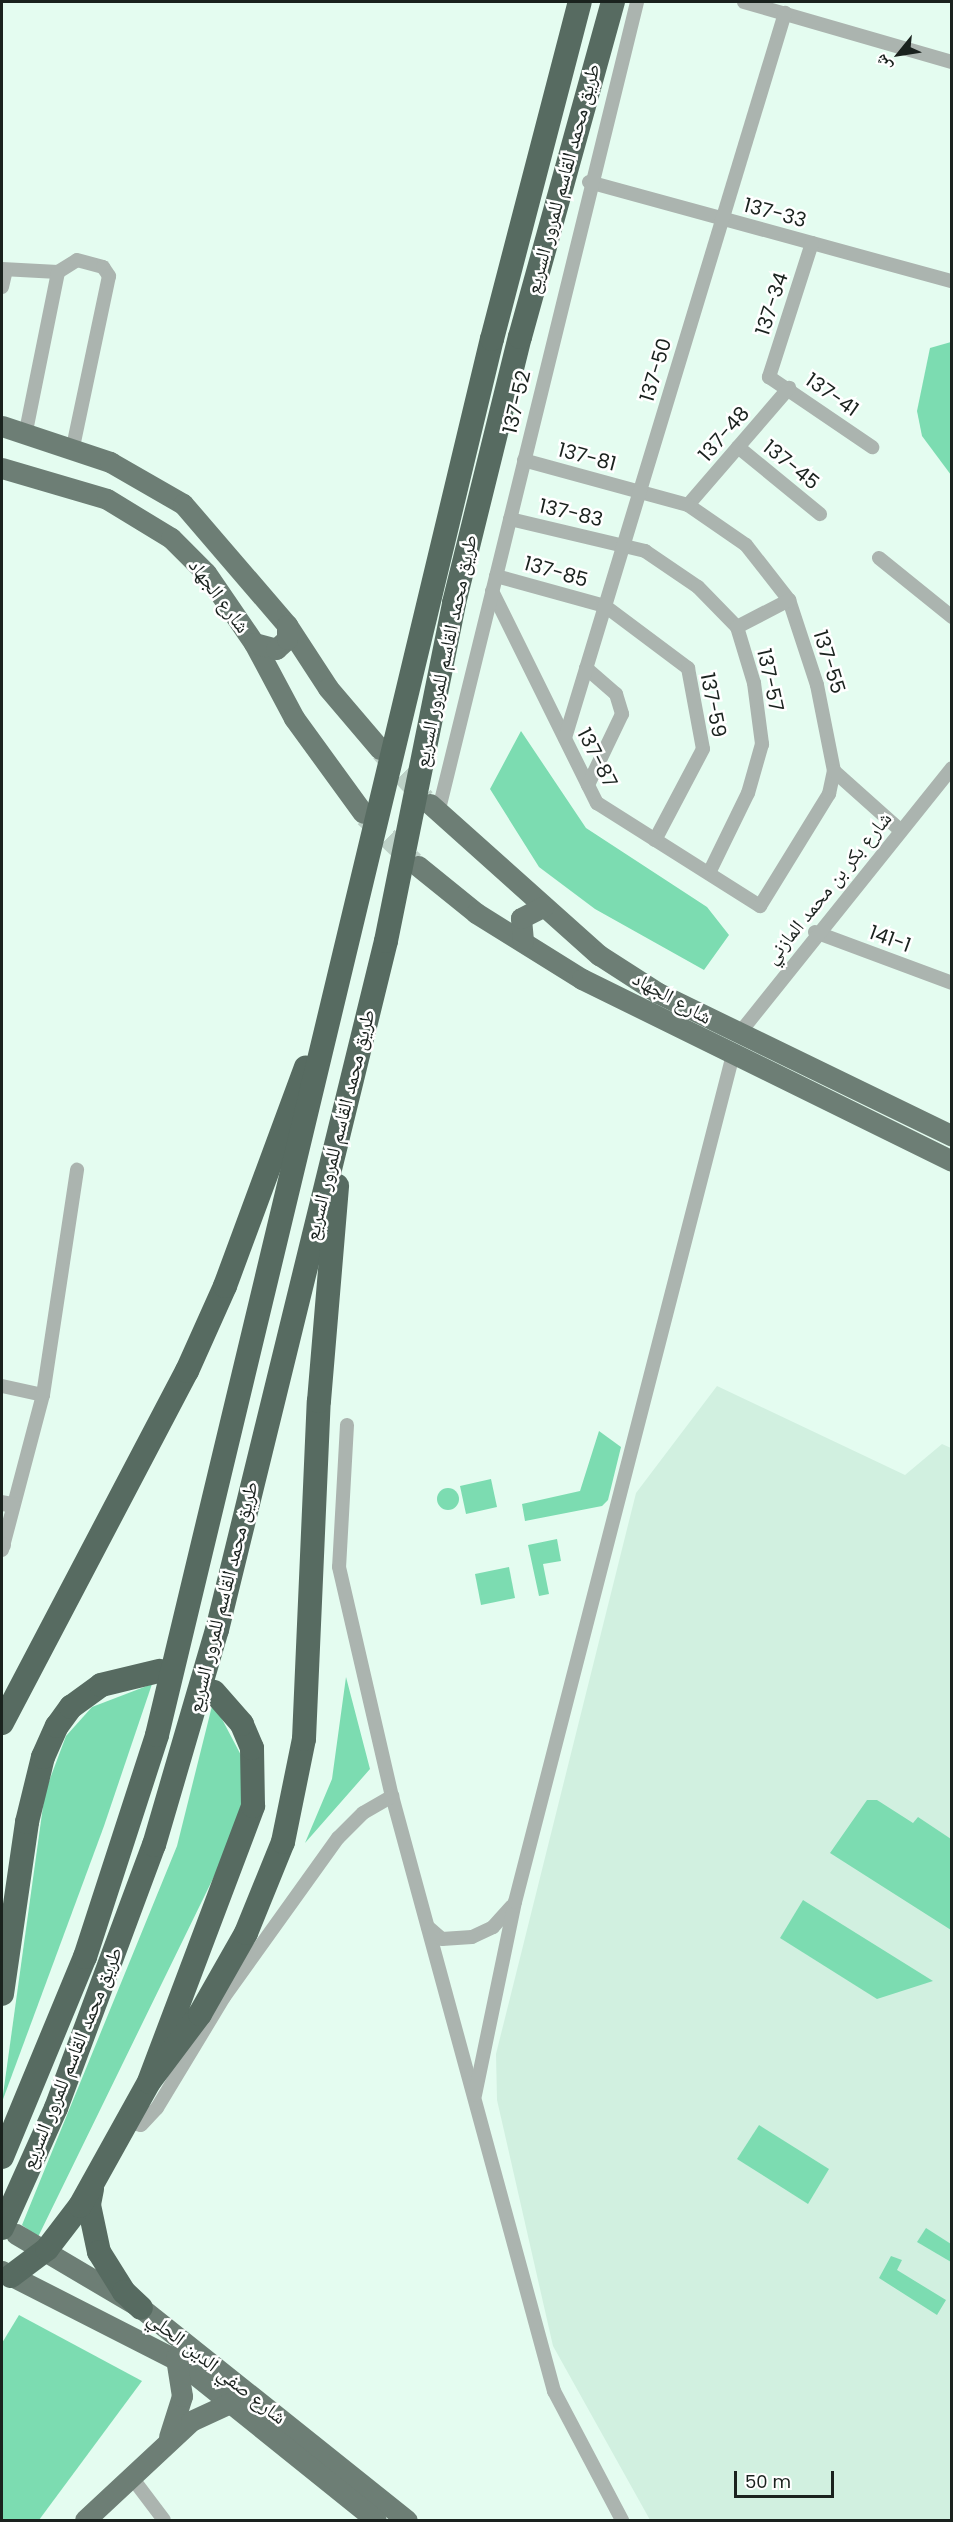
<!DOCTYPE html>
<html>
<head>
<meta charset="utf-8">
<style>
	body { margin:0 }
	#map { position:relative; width:953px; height:2522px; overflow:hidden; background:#e4fcf0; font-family:Poppins,"Noto Naskh Arabic",sans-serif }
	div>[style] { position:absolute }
	.built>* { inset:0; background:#d1f0e0 }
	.green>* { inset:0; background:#7cdcb1 }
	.round { border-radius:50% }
	.primary-tunnel>* { height:21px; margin-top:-10.5px; transform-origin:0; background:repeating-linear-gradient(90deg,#bcd0c6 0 21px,transparent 0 31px) }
	.minor>* { height:14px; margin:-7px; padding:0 7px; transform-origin:7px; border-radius:7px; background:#abb4af }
	.tertiary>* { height:16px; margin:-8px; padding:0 8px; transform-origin:8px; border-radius:8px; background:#abb4af }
	.primary>* { height:21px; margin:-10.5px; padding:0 10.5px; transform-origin:10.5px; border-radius:10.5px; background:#6d7e75 }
	.motorway>* { height:24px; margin:-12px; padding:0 12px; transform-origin:12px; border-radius:12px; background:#576b61 }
	span { translate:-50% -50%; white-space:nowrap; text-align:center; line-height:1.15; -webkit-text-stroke:5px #fff; paint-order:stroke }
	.street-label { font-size:20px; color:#1a221e }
	.frame { position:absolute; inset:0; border:3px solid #1a221e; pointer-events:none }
	.north { position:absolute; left:869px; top:24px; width:60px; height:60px; -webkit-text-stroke:4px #fff; paint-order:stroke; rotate:240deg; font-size:16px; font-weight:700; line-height:24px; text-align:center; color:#1a221e }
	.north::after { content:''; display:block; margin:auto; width:21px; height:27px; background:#1a221e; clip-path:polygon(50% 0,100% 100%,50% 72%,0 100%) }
	.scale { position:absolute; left:734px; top:2471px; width:100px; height:27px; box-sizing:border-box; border:3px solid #1a221e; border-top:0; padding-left:8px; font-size:18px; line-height:21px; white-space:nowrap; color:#1a221e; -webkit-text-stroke:4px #fff; paint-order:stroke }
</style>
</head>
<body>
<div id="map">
	<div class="built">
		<div style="clip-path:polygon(717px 1386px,905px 1475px,942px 1444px,951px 1448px,951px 2520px,650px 2520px,553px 2346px,497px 2100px,496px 2054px,636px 1493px)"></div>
	</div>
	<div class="green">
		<div style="clip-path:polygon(951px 342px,952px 342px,951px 475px,922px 436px,917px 411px,930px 348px)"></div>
		<div style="clip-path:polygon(521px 731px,586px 828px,707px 907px,729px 935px,704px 970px,595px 909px,539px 867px,490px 789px)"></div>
		<div style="clip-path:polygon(599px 1431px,621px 1447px,608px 1500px,602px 1506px,525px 1521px,522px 1504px,580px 1491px)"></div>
		<div style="clip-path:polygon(491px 1479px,497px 1507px,466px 1514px,460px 1486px)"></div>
		<div class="round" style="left:437px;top:1488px;width:22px;height:22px"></div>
		<div style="clip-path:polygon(557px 1539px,561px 1561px,543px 1564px,549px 1594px,539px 1596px,528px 1545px)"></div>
		<div style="clip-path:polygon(509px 1567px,515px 1598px,481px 1605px,475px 1574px)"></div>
		<div style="clip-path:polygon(346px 1677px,370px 1769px,305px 1843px,332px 1779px)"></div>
		<div style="clip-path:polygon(152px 1684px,104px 1826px,2px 2102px,45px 1792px,66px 1736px,92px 1707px)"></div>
		<div style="clip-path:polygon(213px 1702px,243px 1759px,244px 1798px,225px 1854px,38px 2237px,22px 2225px,177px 1846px)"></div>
		<div style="clip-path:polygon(867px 1800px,877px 1800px,913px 1823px,918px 1817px,951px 1839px,951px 1930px,830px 1853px)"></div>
		<div style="clip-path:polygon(803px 1900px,933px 1981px,877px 1999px,780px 1938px)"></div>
		<div style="clip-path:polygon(759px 2125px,829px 2169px,808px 2204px,737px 2159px)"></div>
		<div style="clip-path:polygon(926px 2228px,951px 2244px,951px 2262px,917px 2242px)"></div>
		<div style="clip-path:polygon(891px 2256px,902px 2260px,897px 2270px,946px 2300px,937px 2315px,879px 2278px)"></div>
		<div style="clip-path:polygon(19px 2315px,142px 2381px,39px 2520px,2px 2520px,2px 2343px)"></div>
	</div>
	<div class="primary-tunnel">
		<div style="left:381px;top:751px;width:65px;rotate:47.5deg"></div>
		<div style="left:365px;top:816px;width:67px;rotate:43.2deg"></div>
	</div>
	<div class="minor">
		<div style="left:744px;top:2px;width:216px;rotate:16.1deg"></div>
		<div style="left:589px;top:182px;width:376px;rotate:15.3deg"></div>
		<div style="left:812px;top:243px;width:141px;rotate:107.8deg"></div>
		<div style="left:769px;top:377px;width:125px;rotate:34.2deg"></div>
		<div style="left:2px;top:269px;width:56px;rotate:3.1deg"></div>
		<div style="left:58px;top:272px;width:22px;rotate:-32deg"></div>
		<div style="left:77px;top:260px;width:27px;rotate:15deg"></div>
		<div style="left:103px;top:267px;width:11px;rotate:56deg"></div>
		<div style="left:109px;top:276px;width:175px;rotate:101.9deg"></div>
		<div style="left:2px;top:287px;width:17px;rotate:-77deg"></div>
		<div style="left:26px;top:431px;width:162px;rotate:-78.6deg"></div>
		<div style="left:738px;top:447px;width:106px;rotate:39.3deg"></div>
		<div style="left:688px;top:505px;width:155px;rotate:-49.2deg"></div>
		<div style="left:510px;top:519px;width:139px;rotate:13.3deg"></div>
		<div style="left:645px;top:551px;width:64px;rotate:34.2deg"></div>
		<div style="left:698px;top:587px;width:56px;rotate:45.7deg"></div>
		<div style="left:737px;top:627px;width:59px;rotate:73.1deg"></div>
		<div style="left:754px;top:683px;width:62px;rotate:82.5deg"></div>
		<div style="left:762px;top:744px;width:51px;rotate:105.9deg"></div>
		<div style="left:748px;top:793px;width:89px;rotate:116deg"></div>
		<div style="left:879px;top:558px;width:94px;rotate:38.9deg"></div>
		<div style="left:496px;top:576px;width:113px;rotate:15.4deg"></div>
		<div style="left:605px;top:606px;width:104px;rotate:36.8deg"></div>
		<div style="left:688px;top:668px;width:82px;rotate:79.5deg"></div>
		<div style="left:703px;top:749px;width:103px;rotate:117.8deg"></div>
		<div style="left:492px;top:591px;width:237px;rotate:63.7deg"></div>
		<div style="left:597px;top:803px;width:193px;rotate:32.3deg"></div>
		<div style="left:760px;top:906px;width:132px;rotate:-58.4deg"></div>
		<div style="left:829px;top:794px;width:24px;rotate:-78deg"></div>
		<div style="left:834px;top:771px;width:88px;rotate:-101.2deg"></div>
		<div style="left:817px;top:685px;width:89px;rotate:-108.2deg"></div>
		<div style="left:789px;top:600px;width:70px;rotate:-128deg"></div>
		<div style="left:746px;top:545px;width:70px;rotate:-145.4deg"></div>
		<div style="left:688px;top:505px;width:170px;rotate:-164.7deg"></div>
		<div style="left:737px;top:627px;width:59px;rotate:-27.4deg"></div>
		<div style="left:586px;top:668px;width:40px;rotate:41deg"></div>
		<div style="left:616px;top:694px;width:21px;rotate:73deg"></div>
		<div style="left:622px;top:714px;width:79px;rotate:115.6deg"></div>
		<div style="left:565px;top:738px;width:758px;rotate:-73.12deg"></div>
		<div style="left:834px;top:771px;width:89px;rotate:41.8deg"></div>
		<div style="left:438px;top:813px;width:835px;rotate:-76.21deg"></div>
		<div style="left:815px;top:932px;width:146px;rotate:20.4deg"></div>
		<div style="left:738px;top:1035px;width:342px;rotate:-51.3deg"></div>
		<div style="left:2px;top:1386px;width:42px;rotate:12.4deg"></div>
		<div style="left:347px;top:1425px;width:142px;rotate:93.2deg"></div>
		<div style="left:339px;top:1567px;width:235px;rotate:77deg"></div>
		<div style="left:392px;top:1796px;width:617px;rotate:74.77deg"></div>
		<div style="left:554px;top:2391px;width:146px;rotate:62.2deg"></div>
		<div style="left:2px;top:1550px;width:160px;rotate:-75.2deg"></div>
		<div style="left:43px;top:1395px;width:228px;rotate:-81.4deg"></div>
		<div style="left:428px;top:1927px;width:18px;rotate:41deg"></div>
		<div style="left:442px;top:1939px;width:30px;rotate:-4deg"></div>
		<div style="left:472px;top:1937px;width:23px;rotate:-25deg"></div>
		<div style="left:493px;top:1927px;width:28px;rotate:-48deg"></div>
		<div style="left:475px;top:2095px;width:197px;rotate:-78.3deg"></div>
		<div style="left:515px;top:1902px;width:875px;rotate:-75.57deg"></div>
		<div style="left:128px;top:2122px;width:13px;rotate:13deg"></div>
		<div style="left:141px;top:2125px;width:23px;rotate:-47deg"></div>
		<div style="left:157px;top:2108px;width:130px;rotate:-58.9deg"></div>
		<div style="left:224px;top:1997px;width:196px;rotate:-54.4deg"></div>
		<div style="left:338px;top:1838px;width:35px;rotate:-45deg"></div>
		<div style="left:363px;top:1813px;width:34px;rotate:-30deg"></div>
		<div style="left:133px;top:2479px;width:51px;rotate:52.9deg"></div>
	</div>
	<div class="tertiary">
		<div style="left:2px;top:1503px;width:10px;rotate:11deg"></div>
		<div style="left:2px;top:1545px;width:1px"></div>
	</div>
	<div class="primary">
		<div style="left:2px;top:426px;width:114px;rotate:18.4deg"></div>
		<div style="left:110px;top:462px;width:84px;rotate:29.9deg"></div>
		<div style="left:183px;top:504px;width:160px;rotate:49.3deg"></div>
		<div style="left:287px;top:625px;width:75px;rotate:56.9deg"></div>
		<div style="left:328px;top:688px;width:80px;rotate:49.6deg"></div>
		<div style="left:2px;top:468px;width:109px;rotate:16.4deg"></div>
		<div style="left:107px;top:499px;width:75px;rotate:31.4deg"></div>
		<div style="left:171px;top:538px;width:49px;rotate:45deg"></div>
		<div style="left:206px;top:573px;width:85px;rotate:55.6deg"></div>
		<div style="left:254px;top:643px;width:85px;rotate:61.9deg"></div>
		<div style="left:294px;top:718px;width:117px;rotate:54deg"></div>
		<div style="left:254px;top:643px;width:23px;rotate:15deg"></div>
		<div style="left:276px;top:649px;width:15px;rotate:-42deg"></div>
		<div style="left:287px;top:639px;width:14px;rotate:-90deg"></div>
		<div style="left:430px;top:804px;width:227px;rotate:41.8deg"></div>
		<div style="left:599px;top:955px;width:70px;rotate:32.8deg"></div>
		<div style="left:658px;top:993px;width:327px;rotate:25.9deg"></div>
		<div style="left:418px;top:866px;width:75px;rotate:39deg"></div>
		<div style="left:476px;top:913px;width:125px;rotate:31.9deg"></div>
		<div style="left:582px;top:979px;width:412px;rotate:26.2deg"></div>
		<div style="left:523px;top:941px;width:23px;rotate:-95deg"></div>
		<div style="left:521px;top:918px;width:25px;rotate:-27deg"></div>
		<div style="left:16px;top:2234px;width:145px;rotate:30.6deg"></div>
		<div style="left:141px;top:2308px;width:340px;rotate:38.6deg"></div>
		<div style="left:2px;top:2271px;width:196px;rotate:27deg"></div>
		<div style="left:177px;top:2360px;width:255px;rotate:38.8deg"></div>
		<div style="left:169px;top:2437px;width:43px;rotate:-72.4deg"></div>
		<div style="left:182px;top:2396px;width:39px;rotate:-99deg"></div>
		<div style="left:85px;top:2520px;width:145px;rotate:-43deg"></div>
		<div style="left:191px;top:2421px;width:43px;rotate:-24.8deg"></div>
	</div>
	<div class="motorway">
		<div style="left:2px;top:1723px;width:398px;rotate:-62.3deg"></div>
		<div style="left:187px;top:1371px;width:93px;rotate:-65.9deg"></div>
		<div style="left:225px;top:1286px;width:233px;rotate:-69.7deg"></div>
		<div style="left:2px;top:1994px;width:174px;rotate:-81.7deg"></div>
		<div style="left:27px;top:1822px;width:67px;rotate:-76.2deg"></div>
		<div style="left:43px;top:1757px;width:34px;rotate:-66deg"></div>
		<div style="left:57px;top:1726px;width:24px;rotate:-54deg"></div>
		<div style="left:71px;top:1707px;width:37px;rotate:-36deg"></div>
		<div style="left:101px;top:1685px;width:60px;rotate:-13.6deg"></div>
		<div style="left:150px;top:2079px;width:292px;rotate:-69.3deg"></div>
		<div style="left:253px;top:1806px;width:58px;rotate:-91deg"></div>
		<div style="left:252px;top:1748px;width:26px;rotate:-113deg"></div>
		<div style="left:242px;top:1724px;width:43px;rotate:-131.2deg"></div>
		<div style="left:2px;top:2157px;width:217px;rotate:-67.5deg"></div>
		<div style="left:85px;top:1957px;width:233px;rotate:-72deg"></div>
		<div style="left:157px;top:1735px;width:1436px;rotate:-76.51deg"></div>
		<div style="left:492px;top:339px;width:348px;rotate:-75.4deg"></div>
		<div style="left:92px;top:2189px;width:16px;rotate:101deg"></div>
		<div style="left:89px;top:2205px;width:48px;rotate:78deg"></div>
		<div style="left:99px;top:2252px;width:47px;rotate:58deg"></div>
		<div style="left:124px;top:2292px;width:23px;rotate:43deg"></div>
		<div style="left:2px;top:2228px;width:132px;rotate:-65.8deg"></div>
		<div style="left:56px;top:2108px;width:281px;rotate:-69.6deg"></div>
		<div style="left:154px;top:1845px;width:224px;rotate:-73.7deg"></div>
		<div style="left:217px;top:1630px;width:709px;rotate:-76.22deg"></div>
		<div style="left:386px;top:941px;width:345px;rotate:-78.6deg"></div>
		<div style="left:454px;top:603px;width:274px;rotate:-76.1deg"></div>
		<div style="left:520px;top:337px;width:348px;rotate:-74.5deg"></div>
		<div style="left:11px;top:2276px;width:45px;rotate:-36.9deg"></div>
		<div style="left:47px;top:2249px;width:54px;rotate:-52.5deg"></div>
		<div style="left:80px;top:2206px;width:142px;rotate:-60.9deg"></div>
		<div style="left:149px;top:2082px;width:85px;rotate:-53.1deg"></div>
		<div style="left:200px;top:2014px;width:93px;rotate:-60.4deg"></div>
		<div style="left:246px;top:1933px;width:98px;rotate:-67.9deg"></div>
		<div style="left:283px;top:1842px;width:105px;rotate:-78.5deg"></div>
		<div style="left:304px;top:1739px;width:338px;rotate:-87.5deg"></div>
		<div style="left:319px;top:1401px;width:216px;rotate:-85.2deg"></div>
	</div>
	<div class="street-label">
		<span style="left:563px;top:179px;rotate:-75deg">طريق محمد القاسم للمرور السريع</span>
		<span style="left:775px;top:213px;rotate:15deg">137-33</span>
		<span style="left:772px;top:304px;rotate:-72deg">137-34</span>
		<span style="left:656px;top:370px;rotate:-73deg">137-50</span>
		<span style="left:832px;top:395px;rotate:35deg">137-41</span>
		<span style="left:517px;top:402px;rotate:-77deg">137-52</span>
		<span style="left:724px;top:434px;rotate:-49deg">137-48</span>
		<span style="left:587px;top:457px;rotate:15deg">137-81</span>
		<span style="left:791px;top:465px;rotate:39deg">137-45</span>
		<span style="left:571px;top:513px;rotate:13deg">137-83</span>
		<span style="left:556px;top:572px;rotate:16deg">137-85</span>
		<span style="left:219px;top:596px;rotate:53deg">شارع الجهاد</span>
		<span style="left:446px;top:651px;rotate:-78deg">طريق محمد القاسم للمرور السريع</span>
		<span style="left:829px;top:662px;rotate:73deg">137-55</span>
		<span style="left:770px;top:680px;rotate:78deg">137-57</span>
		<span style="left:713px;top:705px;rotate:79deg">137-59</span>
		<span style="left:597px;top:758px;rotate:63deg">137-87</span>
		<span style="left:828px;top:888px;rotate:-51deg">شارع بكر بن محمد المازني</span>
		<span style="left:890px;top:939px;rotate:20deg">141-1</span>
		<span style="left:672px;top:998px;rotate:29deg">شارع الجهاد</span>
		<span style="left:340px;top:1125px;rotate:-76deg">طريق محمد القاسم للمرور السريع</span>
		<span style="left:223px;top:1597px;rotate:-76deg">طريق محمد القاسم للمرور السريع</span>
		<span style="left:72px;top:2058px;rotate:-68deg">طريق محمد القاسم للمرور السريع</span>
		<span style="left:217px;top:2368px;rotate:38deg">شارع صفي الدين الحلي</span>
	</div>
	<div class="frame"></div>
	<div class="north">ش</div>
	<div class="scale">50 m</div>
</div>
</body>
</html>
